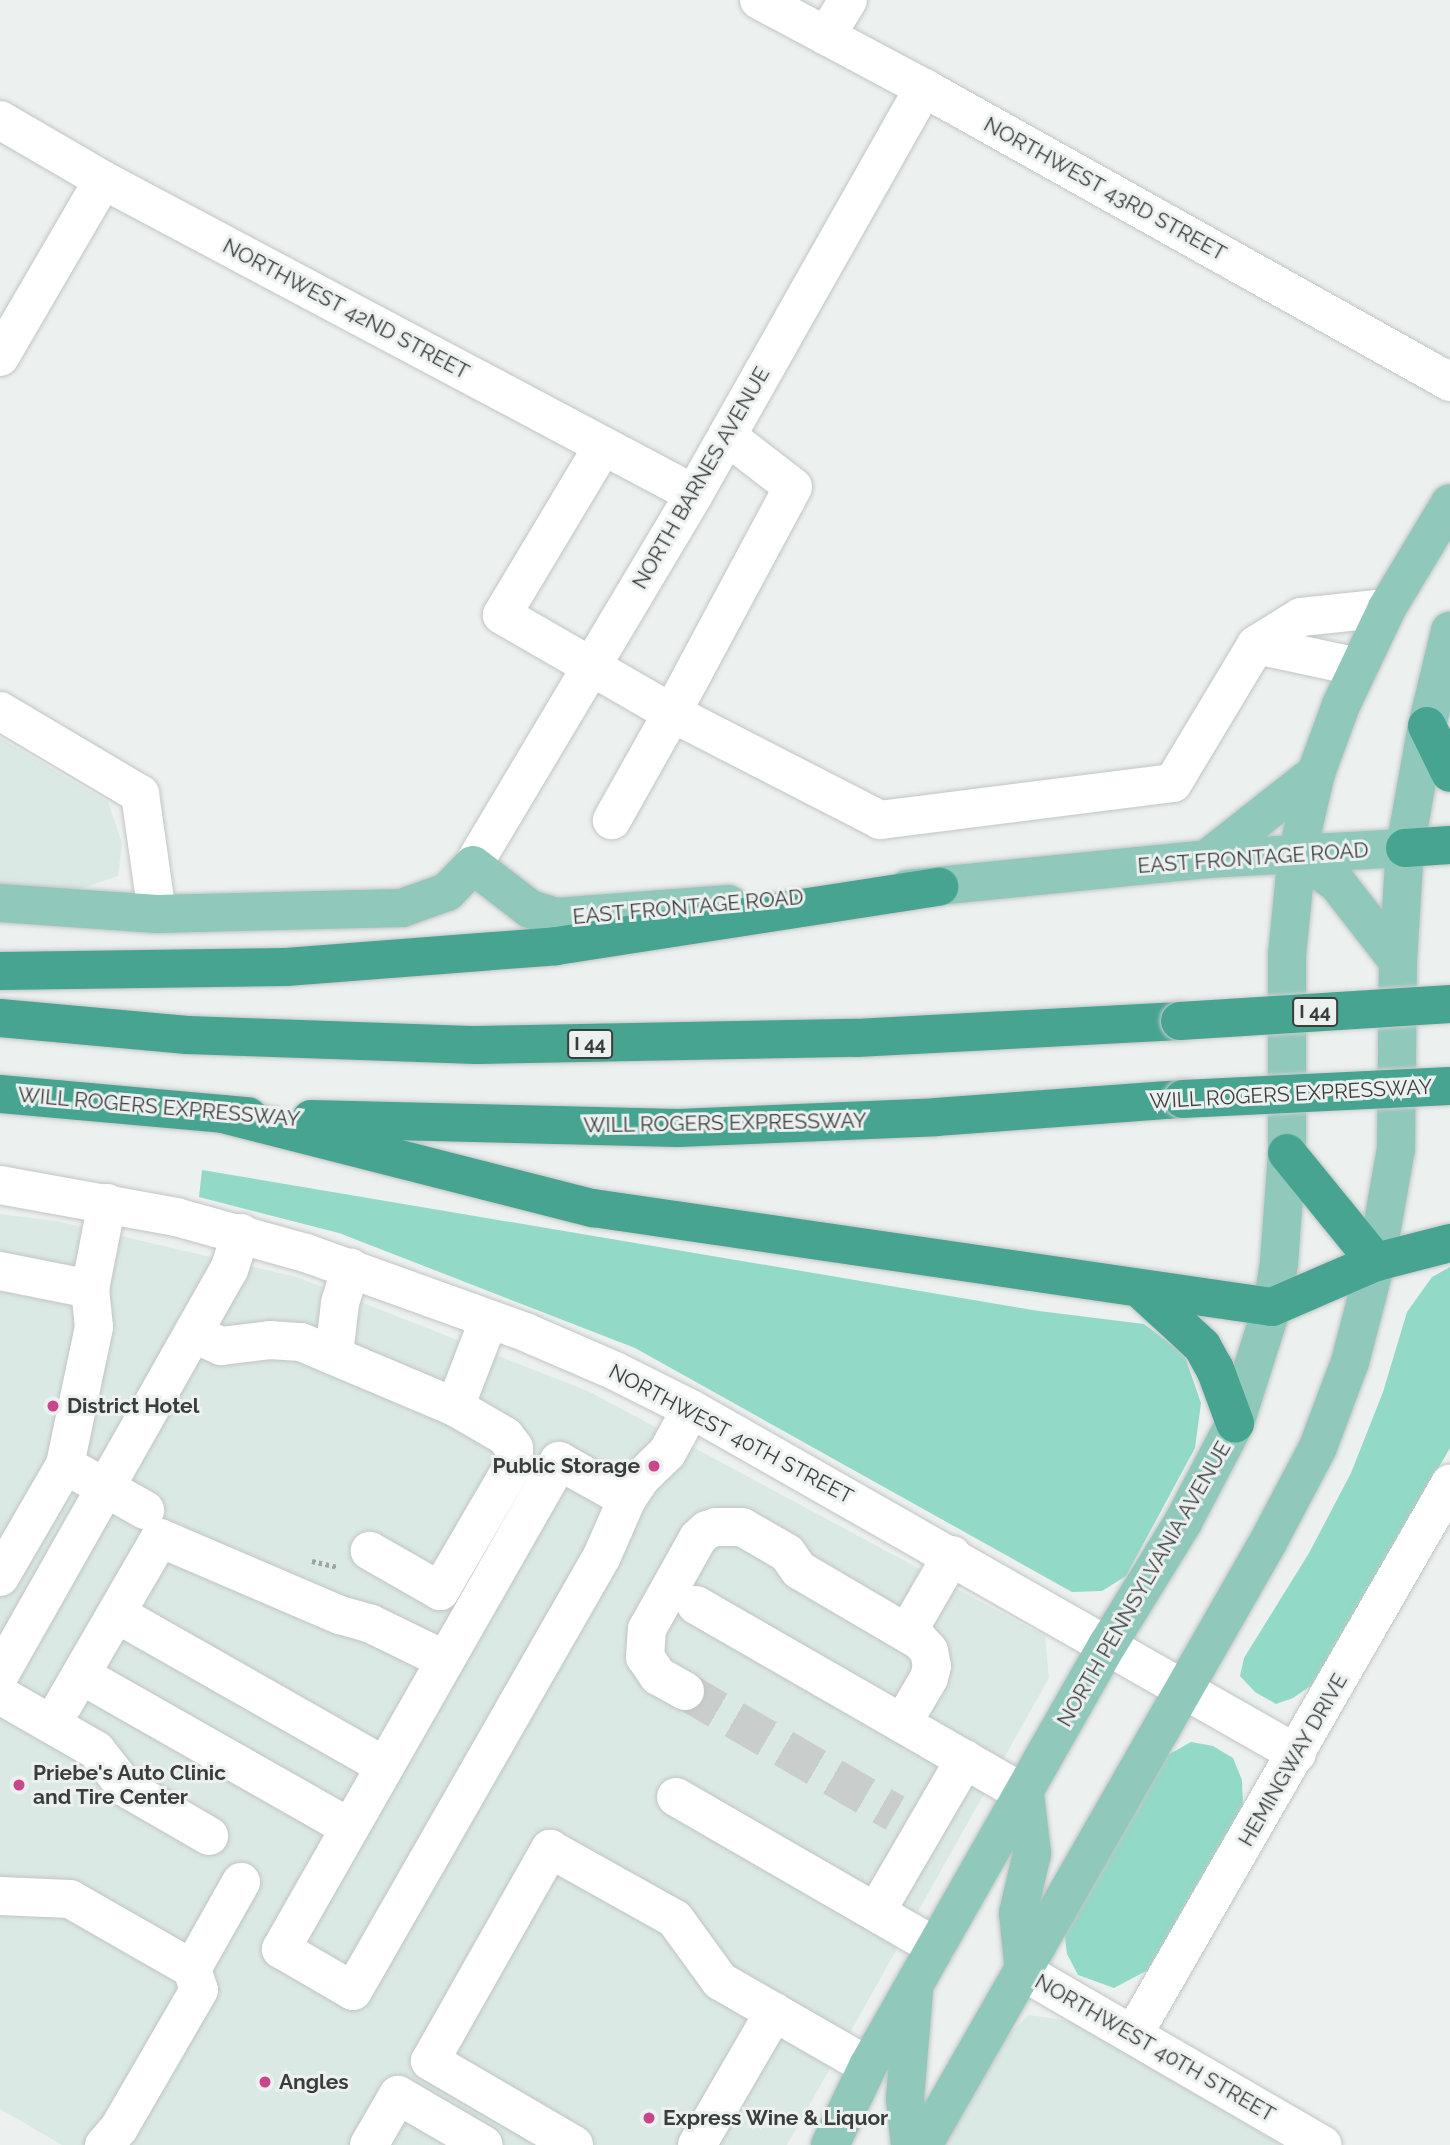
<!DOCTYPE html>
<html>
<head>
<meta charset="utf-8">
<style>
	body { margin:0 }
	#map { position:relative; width:1450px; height:2145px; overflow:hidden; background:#ecf1f0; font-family:Raleway,sans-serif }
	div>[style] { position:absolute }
	.built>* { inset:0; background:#dbe9e5 }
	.green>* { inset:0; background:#92d9c7 }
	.minor-tunnel>* { height:38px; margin-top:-19px; transform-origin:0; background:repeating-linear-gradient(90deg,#c9cdcc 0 38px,transparent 0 57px) }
	.path>* { height:4.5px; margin-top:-2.25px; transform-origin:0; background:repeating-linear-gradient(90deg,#a0a3a3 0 3.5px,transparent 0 7px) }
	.roads { filter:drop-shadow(0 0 2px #c1c5c4) drop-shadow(0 0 2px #c1c5c4) }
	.minor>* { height:38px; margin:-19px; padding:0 19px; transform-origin:19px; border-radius:19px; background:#fff }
	.major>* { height:38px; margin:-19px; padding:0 19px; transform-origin:19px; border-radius:19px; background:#90c8bc }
	.highway>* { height:38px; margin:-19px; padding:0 19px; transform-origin:19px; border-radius:19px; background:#46a490 }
	.bridges { filter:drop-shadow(0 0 2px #cccdcd) drop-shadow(0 0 2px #cccdcd) }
	.highway-bridge>* { height:38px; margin:-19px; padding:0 19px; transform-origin:19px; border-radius:19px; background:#46a490 }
	.dots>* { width:19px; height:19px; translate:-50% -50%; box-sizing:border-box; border:4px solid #ecf1f0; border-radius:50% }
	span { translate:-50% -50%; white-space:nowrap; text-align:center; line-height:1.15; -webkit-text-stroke:6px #ecf1f0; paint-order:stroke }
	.shield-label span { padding:2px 5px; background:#ecf1f0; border:2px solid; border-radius:5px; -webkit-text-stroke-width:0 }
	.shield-label { font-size:19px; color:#3b3d3d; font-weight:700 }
	.street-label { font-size:21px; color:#3b3d3d }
	.poi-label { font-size:21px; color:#3b3d3d; font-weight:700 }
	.left { translate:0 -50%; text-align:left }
	.right { translate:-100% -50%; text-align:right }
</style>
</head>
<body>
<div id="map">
	<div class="built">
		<div style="clip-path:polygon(0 738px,108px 802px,122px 843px,118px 876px,68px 893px,0 887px)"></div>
		<div style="clip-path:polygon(0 1214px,56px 1221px,297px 1277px,588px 1391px,1045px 1636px,1049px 1678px,787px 2145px,62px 2145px,0 2109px)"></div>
		<div style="clip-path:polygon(1029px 2015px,1071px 2021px,1282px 2145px,943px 2145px,995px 2047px)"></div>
	</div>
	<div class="green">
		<div style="clip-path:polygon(202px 1170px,1039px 1311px,1144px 1324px,1184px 1354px,1201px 1403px,1195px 1448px,1126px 1576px,1102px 1591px,1072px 1592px,635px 1348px,339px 1233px,199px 1197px)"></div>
		<div style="clip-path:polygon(1450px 1267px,1450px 1448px,1312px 1685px,1293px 1698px,1276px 1704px,1255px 1692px,1240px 1676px,1244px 1658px,1309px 1553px,1351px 1473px,1383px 1392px,1407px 1312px,1432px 1277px)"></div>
		<div style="clip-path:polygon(1191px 1742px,1213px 1746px,1233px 1758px,1242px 1780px,1243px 1805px,1148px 1970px,1114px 1988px,1078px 1975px,1067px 1954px,1064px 1930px,1166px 1756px)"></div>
	</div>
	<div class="minor-tunnel">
		<div style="left:685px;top:1691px;width:243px;rotate:30.2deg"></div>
	</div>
	<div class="path">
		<div style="left:312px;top:1561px;width:26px;rotate:13deg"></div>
	</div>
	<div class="roads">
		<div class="minor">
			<div style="left:759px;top:0;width:187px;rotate:28.1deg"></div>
			<div style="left:924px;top:88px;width:603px;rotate:29.2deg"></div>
			<div style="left:826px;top:36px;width:42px;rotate:-58.6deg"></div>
			<div style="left:0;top:120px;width:119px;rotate:30.2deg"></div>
			<div style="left:103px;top:180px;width:669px;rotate:27.98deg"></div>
			<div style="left:0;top:357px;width:205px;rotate:-59.8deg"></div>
			<div style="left:727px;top:436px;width:83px;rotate:37.7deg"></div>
			<div style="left:793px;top:487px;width:256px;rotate:118.2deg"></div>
			<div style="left:672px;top:713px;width:234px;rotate:27.2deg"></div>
			<div style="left:880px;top:820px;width:295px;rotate:-7.2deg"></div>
			<div style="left:1173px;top:783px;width:161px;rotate:-59deg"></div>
			<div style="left:1256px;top:645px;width:53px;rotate:-31.9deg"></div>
			<div style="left:1301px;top:617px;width:86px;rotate:-6deg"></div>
			<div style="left:603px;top:446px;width:197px;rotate:120.9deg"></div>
			<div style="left:502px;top:615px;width:196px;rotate:30deg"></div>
			<div style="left:672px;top:713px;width:123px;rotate:119.3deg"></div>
			<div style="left:1256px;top:645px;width:105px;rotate:12.1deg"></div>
			<div style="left:0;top:711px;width:163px;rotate:30.7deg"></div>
			<div style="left:140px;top:794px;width:121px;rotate:81.9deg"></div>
			<div style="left:473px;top:865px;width:432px;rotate:-59.2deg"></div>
			<div style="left:694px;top:494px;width:467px;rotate:-60.5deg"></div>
			<div style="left:0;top:1185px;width:179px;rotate:10.3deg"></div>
			<div style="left:176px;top:1217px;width:135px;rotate:15.5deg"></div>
			<div style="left:306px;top:1253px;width:233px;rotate:19.8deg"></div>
			<div style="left:525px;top:1332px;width:98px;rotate:23.4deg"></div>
			<div style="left:615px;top:1371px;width:85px;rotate:26.6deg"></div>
			<div style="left:691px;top:1409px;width:697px;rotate:29.65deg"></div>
			<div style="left:107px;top:1203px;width:88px;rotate:101.2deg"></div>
			<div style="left:90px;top:1289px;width:38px;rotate:84deg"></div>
			<div style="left:94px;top:1327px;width:141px;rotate:101.9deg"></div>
			<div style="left:65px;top:1465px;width:92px;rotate:29.4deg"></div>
			<div style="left:0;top:1271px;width:92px;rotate:11.3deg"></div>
			<div style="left:194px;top:1334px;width:30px;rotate:24deg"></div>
			<div style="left:221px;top:1346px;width:49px;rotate:-7deg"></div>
			<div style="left:270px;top:1340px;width:31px;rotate:4deg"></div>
			<div style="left:301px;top:1342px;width:167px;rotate:22.9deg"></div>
			<div style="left:455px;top:1407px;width:58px;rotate:30.1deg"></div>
			<div style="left:505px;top:1436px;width:15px;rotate:53deg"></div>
			<div style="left:514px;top:1448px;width:16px;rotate:90deg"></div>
			<div style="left:514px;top:1464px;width:147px;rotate:120.2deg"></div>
			<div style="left:440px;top:1591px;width:81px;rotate:-150.3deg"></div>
			<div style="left:334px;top:1355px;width:52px;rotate:-83.4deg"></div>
			<div style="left:340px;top:1303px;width:37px;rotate:-73deg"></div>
			<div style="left:455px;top:1407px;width:94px;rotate:-68.9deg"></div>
			<div style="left:627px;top:1499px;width:78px;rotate:-150.8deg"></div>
			<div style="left:559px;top:1461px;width:562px;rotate:119.67deg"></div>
			<div style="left:281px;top:1949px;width:83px;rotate:30.3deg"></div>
			<div style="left:353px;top:1991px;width:501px;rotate:-60.21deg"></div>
			<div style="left:602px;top:1556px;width:62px;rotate:-66.3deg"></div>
			<div style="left:627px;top:1499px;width:27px;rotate:-56deg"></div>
			<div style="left:642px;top:1477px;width:35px;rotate:-44deg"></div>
			<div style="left:667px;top:1453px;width:50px;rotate:-61.4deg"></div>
			<div style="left:0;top:1577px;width:129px;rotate:-59.9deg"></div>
			<div style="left:696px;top:1605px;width:379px;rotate:29.9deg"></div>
			<div style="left:117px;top:1614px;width:308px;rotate:29.6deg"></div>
			<div style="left:907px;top:1633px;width:90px;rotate:-60deg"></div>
			<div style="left:0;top:1674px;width:464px;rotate:-60.5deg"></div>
			<div style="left:229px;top:1270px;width:39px;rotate:-72deg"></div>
			<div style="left:81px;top:1675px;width:309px;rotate:29.6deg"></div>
			<div style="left:685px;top:1691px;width:31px;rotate:-151deg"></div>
			<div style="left:658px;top:1676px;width:23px;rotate:-124deg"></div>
			<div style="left:645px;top:1657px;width:28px;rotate:-86deg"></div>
			<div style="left:647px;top:1629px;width:104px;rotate:-60.7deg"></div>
			<div style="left:698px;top:1538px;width:12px;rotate:-42deg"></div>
			<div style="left:707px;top:1530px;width:9px;rotate:-18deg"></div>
			<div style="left:716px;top:1527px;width:26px"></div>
			<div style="left:742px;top:1527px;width:52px;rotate:30deg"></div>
			<div style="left:787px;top:1553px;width:21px;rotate:55deg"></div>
			<div style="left:799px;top:1570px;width:140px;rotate:30.4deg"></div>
			<div style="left:920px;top:1641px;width:13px;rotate:48deg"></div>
			<div style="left:929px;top:1651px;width:15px;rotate:79deg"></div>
			<div style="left:932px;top:1666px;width:12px;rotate:104deg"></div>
			<div style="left:929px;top:1678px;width:53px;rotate:120.4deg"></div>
			<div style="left:0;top:1695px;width:111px;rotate:29.8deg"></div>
			<div style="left:96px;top:1750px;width:48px;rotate:51.7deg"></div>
			<div style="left:126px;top:1788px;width:96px;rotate:30deg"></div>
			<div style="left:63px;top:1705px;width:193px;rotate:-59.9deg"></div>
			<div style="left:160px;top:1538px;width:196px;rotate:23.2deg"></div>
			<div style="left:340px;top:1615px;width:32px;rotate:16deg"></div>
			<div style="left:371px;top:1624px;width:82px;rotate:25.9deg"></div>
			<div style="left:676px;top:1797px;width:300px;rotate:30deg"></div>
			<div style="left:0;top:1896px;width:70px;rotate:2.5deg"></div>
			<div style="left:70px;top:1899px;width:141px;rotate:29.8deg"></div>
			<div style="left:192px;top:1969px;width:22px;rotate:72deg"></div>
			<div style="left:199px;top:1990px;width:160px;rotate:120.1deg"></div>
			<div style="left:119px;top:2128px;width:23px;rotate:131deg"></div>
			<div style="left:876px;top:1912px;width:177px;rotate:-59.8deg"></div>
			<div style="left:192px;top:1969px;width:100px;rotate:-60.6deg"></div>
			<div style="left:1024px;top:1972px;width:345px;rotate:30.1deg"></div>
			<div style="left:1133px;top:2035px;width:636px;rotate:-60.09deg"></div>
			<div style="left:369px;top:2145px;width:58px;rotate:-59.9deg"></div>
			<div style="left:398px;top:2095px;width:99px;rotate:30.2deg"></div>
			<div style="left:574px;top:2145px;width:167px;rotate:-149.7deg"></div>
			<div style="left:430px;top:2061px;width:244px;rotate:-60.5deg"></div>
			<div style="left:550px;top:1849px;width:143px;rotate:29.2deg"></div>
			<div style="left:675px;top:1919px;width:77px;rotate:54deg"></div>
			<div style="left:720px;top:1981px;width:171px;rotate:29.9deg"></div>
			<div style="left:697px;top:2145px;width:154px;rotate:-59.9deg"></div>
		</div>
		<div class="major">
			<div style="left:1297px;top:855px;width:49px;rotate:35deg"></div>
			<div style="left:1337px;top:883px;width:99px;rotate:52deg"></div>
			<div style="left:1207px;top:859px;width:139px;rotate:-38.3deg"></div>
			<div style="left:907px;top:889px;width:301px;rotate:-5.7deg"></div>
			<div style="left:1207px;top:859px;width:198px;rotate:-3.2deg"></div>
			<div style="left:0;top:903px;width:157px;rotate:4deg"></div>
			<div style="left:157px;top:914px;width:245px;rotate:-1.4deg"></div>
			<div style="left:402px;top:908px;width:48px;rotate:-19.6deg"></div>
			<div style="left:447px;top:892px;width:37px;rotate:-46deg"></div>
			<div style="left:473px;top:865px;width:72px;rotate:37.7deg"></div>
			<div style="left:530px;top:909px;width:27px;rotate:17deg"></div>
			<div style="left:556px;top:917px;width:173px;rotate:-4.3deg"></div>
			<div style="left:1024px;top:1972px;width:59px;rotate:-95.8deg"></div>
			<div style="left:1018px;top:1913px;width:61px;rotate:-76.7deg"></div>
			<div style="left:1032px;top:1854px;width:60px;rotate:-96.7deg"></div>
			<div style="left:830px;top:2145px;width:88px;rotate:-64.3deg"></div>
			<div style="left:868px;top:2066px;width:485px;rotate:-60.4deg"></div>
			<div style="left:1108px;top:1644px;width:143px;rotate:-58.4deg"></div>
			<div style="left:1183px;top:1522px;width:112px;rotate:-62.3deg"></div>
			<div style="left:1235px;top:1423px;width:122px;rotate:-72.3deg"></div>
			<div style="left:1272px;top:1307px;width:45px;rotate:-81deg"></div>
			<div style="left:1279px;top:1263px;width:110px;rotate:-85.8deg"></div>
			<div style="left:1287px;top:1153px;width:198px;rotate:-90deg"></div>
			<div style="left:1287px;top:955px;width:100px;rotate:-84.3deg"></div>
			<div style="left:1297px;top:855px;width:84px;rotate:-77deg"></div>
			<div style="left:1316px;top:773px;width:72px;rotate:-69.8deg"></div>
			<div style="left:1341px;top:705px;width:107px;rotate:-64.6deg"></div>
			<div style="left:1387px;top:608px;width:122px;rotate:-59deg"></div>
			<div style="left:910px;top:2145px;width:47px;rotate:-96.1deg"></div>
			<div style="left:905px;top:2098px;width:108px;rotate:-85.2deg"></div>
			<div style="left:923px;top:2145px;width:695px;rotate:-60.22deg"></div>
			<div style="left:1268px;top:1542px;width:107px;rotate:-62.2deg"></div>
			<div style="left:1318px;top:1447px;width:91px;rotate:-69.4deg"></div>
			<div style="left:1350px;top:1362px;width:103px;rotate:-75.4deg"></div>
			<div style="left:1376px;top:1262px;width:115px;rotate:-80deg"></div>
			<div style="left:1396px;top:1149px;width:188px;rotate:-89.4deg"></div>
			<div style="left:1398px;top:961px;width:113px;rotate:-86.5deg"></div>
			<div style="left:1405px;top:848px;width:124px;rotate:-79.8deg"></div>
			<div style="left:1427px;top:726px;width:98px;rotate:-76.4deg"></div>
		</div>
		<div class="highway">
			<div style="left:1427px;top:726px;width:52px;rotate:63.9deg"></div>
			<div style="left:1405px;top:848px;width:45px;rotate:-3.8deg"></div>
			<div style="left:0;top:971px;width:286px;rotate:-0.8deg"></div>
			<div style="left:286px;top:967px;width:271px;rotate:-4.4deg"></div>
			<div style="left:556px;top:946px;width:388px;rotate:-8.8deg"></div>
			<div style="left:0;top:1018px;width:188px;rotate:5.2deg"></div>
			<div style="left:187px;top:1035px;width:290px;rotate:2deg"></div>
			<div style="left:477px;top:1045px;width:379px;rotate:-1.1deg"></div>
			<div style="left:856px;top:1038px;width:324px;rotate:-3deg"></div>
			<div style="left:0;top:1094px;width:249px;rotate:5.1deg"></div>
			<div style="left:223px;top:1114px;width:382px;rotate:14.3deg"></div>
			<div style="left:593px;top:1208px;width:686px;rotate:8.3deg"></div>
			<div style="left:1272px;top:1307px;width:113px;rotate:-23.4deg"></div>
			<div style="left:1376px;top:1262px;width:76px;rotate:-14.4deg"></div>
			<div style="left:311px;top:1119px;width:367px;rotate:1.4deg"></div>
			<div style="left:678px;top:1128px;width:258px;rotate:-2.4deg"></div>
			<div style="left:936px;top:1117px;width:248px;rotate:-4.2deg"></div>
			<div style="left:1287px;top:1153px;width:141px;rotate:50.8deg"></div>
			<div style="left:1139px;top:1288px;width:86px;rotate:42.6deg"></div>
			<div style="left:1202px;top:1346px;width:26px;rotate:61deg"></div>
			<div style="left:1215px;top:1369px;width:58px;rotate:69.7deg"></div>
		</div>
	</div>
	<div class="bridges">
		<div class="highway-bridge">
			<div style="left:1180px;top:1021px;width:271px;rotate:-3.6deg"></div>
			<div style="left:1183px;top:1099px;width:267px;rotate:-2.8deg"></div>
		</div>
	</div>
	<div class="dots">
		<div style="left:53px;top:1406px;background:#ca468b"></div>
		<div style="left:654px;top:1466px;background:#ca468b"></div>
		<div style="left:19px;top:1785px;background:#ca468b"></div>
		<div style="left:265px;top:2082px;background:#ca468b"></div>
		<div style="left:649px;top:2118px;background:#ca468b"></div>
	</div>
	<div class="shield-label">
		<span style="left:1315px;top:1012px">I 44</span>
		<span style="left:590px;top:1044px">I 44</span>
	</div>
	<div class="street-label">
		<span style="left:1105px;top:189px;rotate:29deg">NORTHWEST 43RD STREET</span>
		<span style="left:346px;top:309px;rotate:28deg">NORTHWEST 42ND STREET</span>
		<span style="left:701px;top:478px;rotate:-60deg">NORTH BARNES AVENUE</span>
		<span style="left:1253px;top:858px;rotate:-4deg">EAST FRONTAGE ROAD</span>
		<span style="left:688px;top:907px;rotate:-5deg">EAST FRONTAGE ROAD</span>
		<span style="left:1291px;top:1094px;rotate:-3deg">WILL ROGERS EXPRESSWAY</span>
		<span style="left:159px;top:1107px;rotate:5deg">WILL ROGERS EXPRESSWAY</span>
		<span style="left:725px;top:1123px;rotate:-1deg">WILL ROGERS EXPRESSWAY</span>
		<span style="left:731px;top:1434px;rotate:28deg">NORTHWEST 40TH STREET</span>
		<span style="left:1144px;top:1584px;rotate:-60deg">NORTH PENNSYLVANIA AVENUE</span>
		<span style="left:1293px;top:1760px;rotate:-60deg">HEMINGWAY DRIVE</span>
		<span style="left:1155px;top:2048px;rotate:30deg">NORTHWEST 40TH STREET</span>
	</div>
	<div class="poi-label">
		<span class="left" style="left:67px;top:1406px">District Hotel</span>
		<span class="right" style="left:640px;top:1466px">Public Storage</span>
		<span class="left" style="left:33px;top:1785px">Priebe's Auto Clinic<br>and Tire Center</span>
		<span class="left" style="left:279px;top:2082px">Angles</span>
		<span class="left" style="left:663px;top:2118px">Express Wine &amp; Liquor</span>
	</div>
</div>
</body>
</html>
